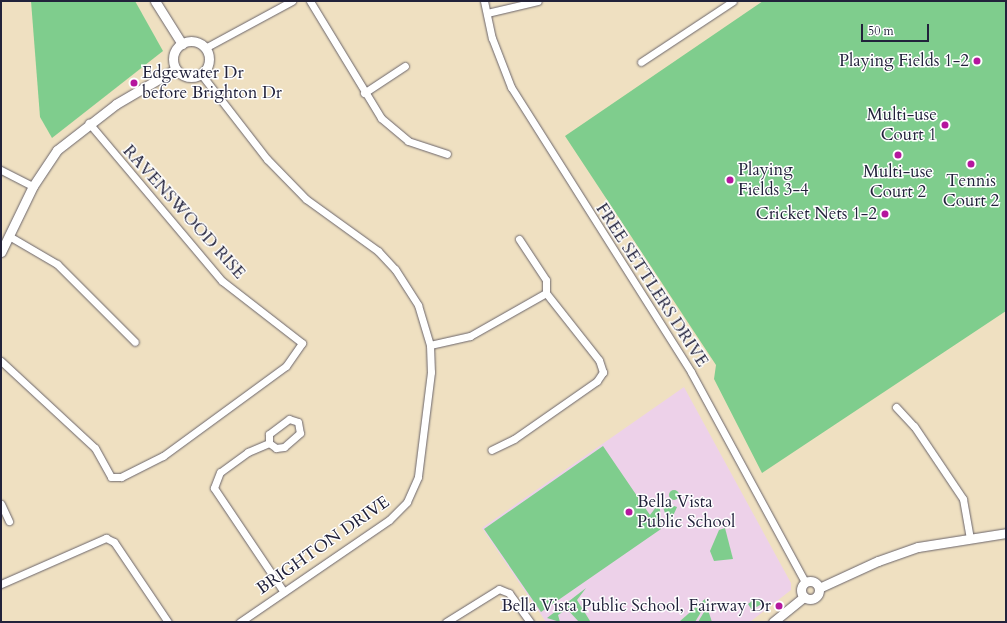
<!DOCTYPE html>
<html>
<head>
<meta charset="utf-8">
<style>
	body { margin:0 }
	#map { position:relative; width:1007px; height:623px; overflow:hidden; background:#efe0c1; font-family:Cardo,serif }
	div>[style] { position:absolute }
	.built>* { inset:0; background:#edd1e9 }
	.green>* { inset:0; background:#7fcd8d }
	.round { border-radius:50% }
	.roads { filter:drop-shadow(0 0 1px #6a646a) drop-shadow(0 0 1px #6a646a) }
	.minor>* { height:7px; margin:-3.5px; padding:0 3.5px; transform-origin:3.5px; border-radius:3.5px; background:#fff }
	.tertiary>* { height:9px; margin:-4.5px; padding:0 4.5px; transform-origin:4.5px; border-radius:4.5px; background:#fff }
	.tertiary>.ring { margin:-4.5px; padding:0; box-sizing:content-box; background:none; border:9px solid #fff; border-radius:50% }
	.dots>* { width:11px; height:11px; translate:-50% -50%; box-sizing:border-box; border:2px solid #fff; border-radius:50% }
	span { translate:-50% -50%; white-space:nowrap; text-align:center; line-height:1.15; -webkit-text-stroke:3px #fff; paint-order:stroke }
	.poi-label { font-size:17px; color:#22223b }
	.right { translate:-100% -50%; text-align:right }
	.left { translate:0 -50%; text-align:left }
	.street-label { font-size:17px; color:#22223b }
	.frame { position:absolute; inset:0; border:2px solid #22223b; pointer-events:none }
	.scale { position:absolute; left:861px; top:24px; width:68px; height:18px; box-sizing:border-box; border:2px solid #22223b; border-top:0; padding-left:5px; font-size:12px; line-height:14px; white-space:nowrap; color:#22223b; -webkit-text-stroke:3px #fff; paint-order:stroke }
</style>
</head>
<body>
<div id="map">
	<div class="built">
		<div style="clip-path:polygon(684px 387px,791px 583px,791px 590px,750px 622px,546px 622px,482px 528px)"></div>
	</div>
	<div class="green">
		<div style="clip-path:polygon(31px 1px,135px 1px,163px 51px,52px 138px,40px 117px)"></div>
		<div style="clip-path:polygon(763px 1px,1006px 1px,1006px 311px,762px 473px,714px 379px,716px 365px,565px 136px)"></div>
		<div style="clip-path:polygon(603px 446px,650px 515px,656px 507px,660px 509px,661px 529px,541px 612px,484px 529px)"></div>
		<div class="round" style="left:669px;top:490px;width:10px;height:10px"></div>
		<div style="clip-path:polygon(665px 503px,677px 507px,669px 525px,663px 507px)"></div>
		<div style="clip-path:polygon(725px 528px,733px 559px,714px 561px,710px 551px,719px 530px)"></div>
		<div style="clip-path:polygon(586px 588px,577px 600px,590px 621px,579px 622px,567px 609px,558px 615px,560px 622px,547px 618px)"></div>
		<div style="clip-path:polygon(756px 598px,763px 603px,752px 610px,748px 604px)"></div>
		<div style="clip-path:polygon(705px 599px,706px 604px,695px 622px,679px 622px)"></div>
		<div style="clip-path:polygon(707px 607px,712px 622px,698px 622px)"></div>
	</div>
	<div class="roads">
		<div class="minor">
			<div style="left:310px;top:1px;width:137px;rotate:58.7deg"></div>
			<div style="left:381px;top:118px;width:35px;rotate:40deg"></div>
			<div style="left:408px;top:141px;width:41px;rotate:18.4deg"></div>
			<div style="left:484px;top:1px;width:38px;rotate:78deg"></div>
			<div style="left:492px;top:38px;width:53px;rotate:68.8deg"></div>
			<div style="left:511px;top:87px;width:337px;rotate:57.7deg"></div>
			<div style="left:691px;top:372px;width:239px;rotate:61.5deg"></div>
			<div style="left:487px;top:13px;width:52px;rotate:-13.2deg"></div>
			<div style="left:205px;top:48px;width:99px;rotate:-28.4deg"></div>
			<div style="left:641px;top:62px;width:110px;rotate:-33.5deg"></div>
			<div style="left:201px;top:74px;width:108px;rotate:52.2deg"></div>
			<div style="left:267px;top:159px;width:56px;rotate:45.7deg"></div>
			<div style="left:306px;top:199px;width:89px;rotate:35.8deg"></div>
			<div style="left:378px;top:251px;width:25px;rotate:47deg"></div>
			<div style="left:395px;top:269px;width:43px;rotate:57.4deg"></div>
			<div style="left:418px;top:305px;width:42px;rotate:73.3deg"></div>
			<div style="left:430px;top:345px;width:27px;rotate:88deg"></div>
			<div style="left:431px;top:372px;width:106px;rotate:97.1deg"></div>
			<div style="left:418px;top:477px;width:27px;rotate:114deg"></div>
			<div style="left:407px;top:502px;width:25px;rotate:135deg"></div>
			<div style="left:389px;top:520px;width:181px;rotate:145.6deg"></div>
			<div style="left:364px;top:93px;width:49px;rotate:-33.4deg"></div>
			<div style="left:1px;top:170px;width:36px;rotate:27deg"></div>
			<div style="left:9px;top:236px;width:56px;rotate:30.3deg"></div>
			<div style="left:57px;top:264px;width:110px;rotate:45deg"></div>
			<div style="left:519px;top:239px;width:49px;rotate:56.6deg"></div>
			<div style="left:546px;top:280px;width:13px;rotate:90deg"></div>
			<div style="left:430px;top:345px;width:41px;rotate:-12.7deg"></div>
			<div style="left:470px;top:336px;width:87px;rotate:-29.5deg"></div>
			<div style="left:546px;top:293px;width:85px;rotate:51.7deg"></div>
			<div style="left:599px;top:360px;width:13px;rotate:72deg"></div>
			<div style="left:603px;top:372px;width:11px;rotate:124deg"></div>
			<div style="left:597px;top:381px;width:101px;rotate:145.1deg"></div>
			<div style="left:514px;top:439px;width:25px;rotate:154deg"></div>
			<div style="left:1px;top:361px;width:128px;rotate:42.8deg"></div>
			<div style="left:95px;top:448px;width:33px;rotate:61deg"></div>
			<div style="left:111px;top:477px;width:10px"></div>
			<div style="left:121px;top:477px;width:47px;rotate:-26.6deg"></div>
			<div style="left:163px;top:456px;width:152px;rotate:-36.2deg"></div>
			<div style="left:286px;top:366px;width:28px;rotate:-55deg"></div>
			<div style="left:302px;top:343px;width:101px;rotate:-142.2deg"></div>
			<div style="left:222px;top:281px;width:207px;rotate:-130.1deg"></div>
			<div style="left:896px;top:407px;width:26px;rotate:47deg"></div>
			<div style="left:914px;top:426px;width:88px;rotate:56.1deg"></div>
			<div style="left:963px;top:499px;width:39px;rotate:80deg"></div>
			<div style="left:289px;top:419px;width:9px;rotate:18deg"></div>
			<div style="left:298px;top:422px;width:11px;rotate:80deg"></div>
			<div style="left:300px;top:433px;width:21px;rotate:139deg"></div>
			<div style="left:284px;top:447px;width:8px;rotate:173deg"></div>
			<div style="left:276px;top:448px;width:9px;rotate:-144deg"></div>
			<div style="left:269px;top:443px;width:9px;rotate:-90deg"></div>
			<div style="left:269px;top:434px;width:25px;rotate:-37deg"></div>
			<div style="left:269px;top:443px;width:23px;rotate:157deg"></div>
			<div style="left:248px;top:452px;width:34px;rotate:144deg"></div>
			<div style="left:220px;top:472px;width:17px;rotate:111deg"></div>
			<div style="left:214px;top:488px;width:125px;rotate:56.1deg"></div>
			<div style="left:1px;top:504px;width:19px;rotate:65deg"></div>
			<div style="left:1px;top:584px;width:115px;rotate:-23.7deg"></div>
			<div style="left:106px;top:538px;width:9px;rotate:27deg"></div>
			<div style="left:114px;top:542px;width:97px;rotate:56deg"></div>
			<div style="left:446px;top:622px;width:62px;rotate:-31.9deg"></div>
			<div style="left:499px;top:589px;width:11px;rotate:22deg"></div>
			<div style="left:509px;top:593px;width:36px;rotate:54deg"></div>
		</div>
		<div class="tertiary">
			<div style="left:155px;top:1px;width:51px;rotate:57.9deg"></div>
			<div class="ring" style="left:173px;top:41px;width:27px;height:27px"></div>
			<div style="left:1px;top:252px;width:73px;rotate:-64.1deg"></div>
			<div style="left:33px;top:186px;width:43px;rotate:-56.3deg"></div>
			<div style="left:57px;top:150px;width:75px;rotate:-37.9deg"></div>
			<div style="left:116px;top:104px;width:69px;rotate:-30.3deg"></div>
			<div class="ring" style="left:801px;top:581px;width:9px;height:9px"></div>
			<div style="left:819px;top:588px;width:65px;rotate:-24.6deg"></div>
			<div style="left:878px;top:561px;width:42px;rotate:-19.3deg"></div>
			<div style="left:918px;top:547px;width:89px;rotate:-9deg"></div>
			<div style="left:773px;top:622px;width:40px;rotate:-39deg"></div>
		</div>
	</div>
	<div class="dots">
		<div style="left:977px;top:61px;background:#b5179e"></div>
		<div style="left:134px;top:83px;background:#b5179e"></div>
		<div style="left:945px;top:125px;background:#b5179e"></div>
		<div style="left:898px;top:155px;background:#b5179e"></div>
		<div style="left:971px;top:164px;background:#b5179e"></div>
		<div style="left:730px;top:180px;background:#b5179e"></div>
		<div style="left:885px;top:214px;background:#b5179e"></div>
		<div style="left:629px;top:512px;background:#b5179e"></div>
		<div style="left:779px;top:606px;background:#b5179e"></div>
	</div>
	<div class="poi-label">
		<span class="right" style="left:969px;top:61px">Playing Fields 1-2</span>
		<span class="left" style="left:142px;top:83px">Edgewater Dr<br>before Brighton Dr</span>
		<span class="right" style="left:937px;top:125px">Multi-use<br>Court 1</span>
		<span class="left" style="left:738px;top:180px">Playing<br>Fields 3-4</span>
		<span style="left:898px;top:182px">Multi-use<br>Court 2</span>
		<span style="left:971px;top:191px">Tennis<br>Court 2</span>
		<span class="right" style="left:877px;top:214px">Cricket Nets 1-2</span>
		<span class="left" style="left:637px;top:512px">Bella Vista<br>Public School</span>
		<span class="right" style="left:771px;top:606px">Bella Vista Public School, Fairway Dr</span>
	</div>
	<div class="street-label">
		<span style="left:184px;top:212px;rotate:48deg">RAVENSWOOD RISE</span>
		<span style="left:652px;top:285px;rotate:57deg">FREE SETTLERS DRIVE</span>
		<span style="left:323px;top:545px;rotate:-35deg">BRIGHTON DRIVE</span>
	</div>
	<div class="frame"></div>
	<div class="scale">50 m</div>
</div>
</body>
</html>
